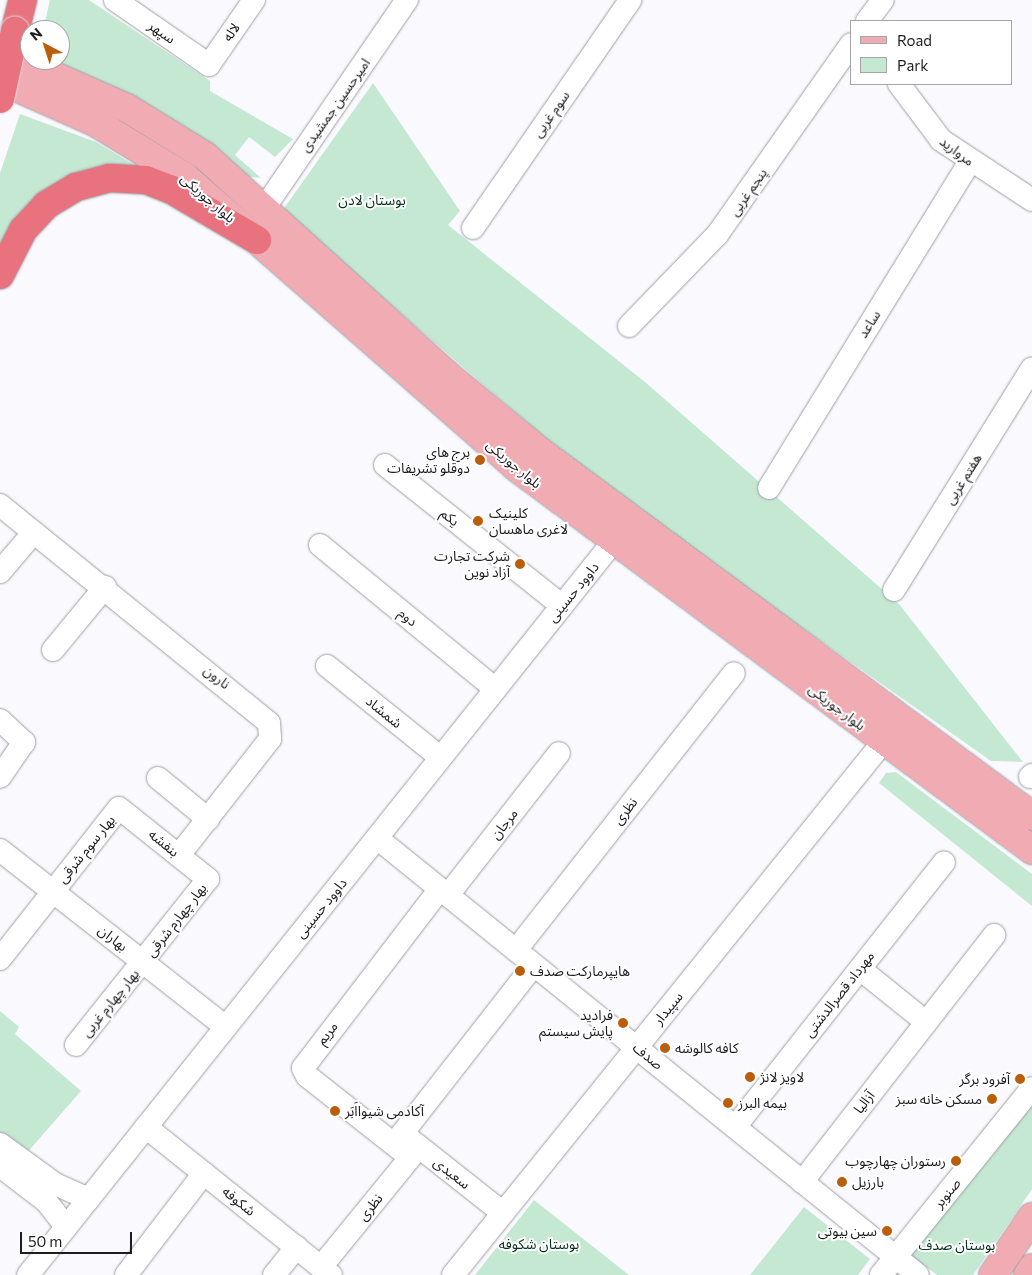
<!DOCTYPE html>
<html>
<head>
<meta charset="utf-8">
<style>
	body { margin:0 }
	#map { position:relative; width:1032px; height:1275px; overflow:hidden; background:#fafafe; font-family:Commissioner,"Noto Sans Arabic",sans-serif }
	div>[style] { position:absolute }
	.green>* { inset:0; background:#c5e8d2 }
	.roads { filter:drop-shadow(0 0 1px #9f9ea7) drop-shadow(0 0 1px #9f9ea7) }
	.minor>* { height:22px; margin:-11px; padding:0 11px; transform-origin:11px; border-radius:11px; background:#fff }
	.major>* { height:28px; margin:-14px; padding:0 14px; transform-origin:14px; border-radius:14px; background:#f1abb2 }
	.highway>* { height:28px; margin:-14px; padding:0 14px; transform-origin:14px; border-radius:14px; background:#e8737f }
	.bridges { filter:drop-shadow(0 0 1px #d6d6d7) drop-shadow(0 0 1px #d6d6d7) }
	.highway-bridge>* { height:28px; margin:-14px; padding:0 14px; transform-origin:14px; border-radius:14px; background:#e8737f }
	.dots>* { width:14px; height:14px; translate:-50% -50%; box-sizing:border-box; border:2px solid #fff; border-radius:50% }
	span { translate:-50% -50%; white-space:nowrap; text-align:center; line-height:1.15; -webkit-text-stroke:4px #fff; paint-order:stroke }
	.street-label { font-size:14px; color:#1d1d20 }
	.park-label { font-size:14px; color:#07321e }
	.poi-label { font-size:14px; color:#1d1d20 }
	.right { translate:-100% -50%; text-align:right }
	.left { translate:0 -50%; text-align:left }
	.legend { position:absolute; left:850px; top:20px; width:162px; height:65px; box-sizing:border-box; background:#fff; border:1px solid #a5a5a6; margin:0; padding:6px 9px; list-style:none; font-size:15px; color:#1d1d20 }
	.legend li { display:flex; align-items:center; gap:10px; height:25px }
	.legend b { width:25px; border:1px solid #a5a5a6 }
	.north { position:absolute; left:20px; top:20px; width:50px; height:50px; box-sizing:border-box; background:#fff; border:1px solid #a5a5a6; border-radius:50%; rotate:320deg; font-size:14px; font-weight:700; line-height:20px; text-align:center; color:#1d1d20 }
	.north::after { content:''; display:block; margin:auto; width:18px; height:22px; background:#bb5e0c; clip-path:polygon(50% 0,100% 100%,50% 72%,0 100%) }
	.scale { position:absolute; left:20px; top:1232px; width:112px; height:22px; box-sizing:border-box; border:2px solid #1d1d20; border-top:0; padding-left:6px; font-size:15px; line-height:18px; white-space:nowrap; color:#1d1d20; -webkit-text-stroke:4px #fff; paint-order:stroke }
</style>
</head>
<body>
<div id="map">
	<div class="green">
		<div style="clip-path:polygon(50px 0,89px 0,210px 81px,210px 91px,293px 139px,275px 157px,249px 137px,235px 155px,261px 178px,242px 176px,159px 112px,36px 60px,60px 60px,60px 30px,43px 30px)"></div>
		<div style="clip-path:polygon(373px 83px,460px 211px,448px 225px,645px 382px,899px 604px,1023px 762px,991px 761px,601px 486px,282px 211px)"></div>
		<div style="clip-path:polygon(20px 114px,96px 142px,136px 166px,97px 172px,0 260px,0 173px)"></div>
		<div style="clip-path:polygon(896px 772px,1032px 874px,1032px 906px,879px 783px,886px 773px)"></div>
		<div style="clip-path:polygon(0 1011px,19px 1027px,15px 1034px,81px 1091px,25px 1155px,0 1133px)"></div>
		<div style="clip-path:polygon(1032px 1102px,1032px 1189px,973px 1275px,937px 1275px,909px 1254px)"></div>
		<div style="clip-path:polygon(534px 1200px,629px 1275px,475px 1275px)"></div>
		<div style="clip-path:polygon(804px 1207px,870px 1259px,858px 1275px,750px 1275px)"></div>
	</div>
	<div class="roads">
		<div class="minor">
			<div style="left:115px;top:0;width:114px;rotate:34.7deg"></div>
			<div style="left:209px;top:65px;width:79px;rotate:-55.3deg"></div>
			<div style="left:867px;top:21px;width:26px;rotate:-53deg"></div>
			<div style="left:899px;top:84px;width:70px;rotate:53.1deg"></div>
			<div style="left:941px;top:140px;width:109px;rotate:33.4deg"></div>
			<div style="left:263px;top:210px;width:255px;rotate:-55.6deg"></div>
			<div style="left:473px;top:228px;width:277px;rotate:-55.4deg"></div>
			<div style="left:629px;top:326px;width:127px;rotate:-46deg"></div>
			<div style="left:717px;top:235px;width:233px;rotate:-54.9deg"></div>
			<div style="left:385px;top:465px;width:226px;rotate:38.5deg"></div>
			<div style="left:769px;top:488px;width:384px;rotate:-58.4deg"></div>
			<div style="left:0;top:505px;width:346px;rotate:39deg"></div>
			<div style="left:269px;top:723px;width:16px;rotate:86deg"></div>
			<div style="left:270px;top:739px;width:147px;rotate:128.1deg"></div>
			<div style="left:320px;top:545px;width:227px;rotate:39.4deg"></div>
			<div style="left:0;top:572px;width:52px;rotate:-49.6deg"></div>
			<div style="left:894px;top:590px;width:261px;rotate:-58.1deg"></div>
			<div style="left:53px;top:650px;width:82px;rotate:-50.5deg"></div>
			<div style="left:327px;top:666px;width:146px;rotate:38.9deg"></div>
			<div style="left:0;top:720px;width:33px;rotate:43deg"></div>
			<div style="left:24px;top:742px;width:42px;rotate:124.4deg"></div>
			<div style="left:1030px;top:777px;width:3px;rotate:-45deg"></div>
			<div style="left:158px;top:778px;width:65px;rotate:39.4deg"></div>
			<div style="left:377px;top:838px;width:695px;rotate:38.93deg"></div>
			<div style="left:0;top:850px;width:287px;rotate:38.1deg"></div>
			<div style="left:448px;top:895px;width:180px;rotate:-52deg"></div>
			<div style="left:516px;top:950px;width:352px;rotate:-51.8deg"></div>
			<div style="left:0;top:959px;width:192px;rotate:-51.8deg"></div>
			<div style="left:119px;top:808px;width:114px;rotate:38.6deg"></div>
			<div style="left:208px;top:879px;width:212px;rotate:128.5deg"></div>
			<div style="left:860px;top:969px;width:85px;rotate:38.8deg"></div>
			<div style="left:146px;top:1127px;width:237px;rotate:38.7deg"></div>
			<div style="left:735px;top:1127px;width:337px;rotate:-51.7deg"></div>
			<div style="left:408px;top:1138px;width:121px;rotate:38.3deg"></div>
			<div style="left:0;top:1144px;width:68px;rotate:36deg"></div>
			<div style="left:55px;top:1184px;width:37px;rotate:24deg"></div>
			<div style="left:394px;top:1144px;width:227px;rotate:-52deg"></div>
			<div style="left:410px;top:1157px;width:131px;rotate:-141.8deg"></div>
			<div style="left:307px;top:1076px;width:9px;rotate:-117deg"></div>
			<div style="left:303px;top:1068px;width:225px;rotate:-52.6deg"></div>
			<div style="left:0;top:1166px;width:58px;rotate:37.3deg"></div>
			<div style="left:46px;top:1201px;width:33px;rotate:52deg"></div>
			<div style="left:802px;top:1182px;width:313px;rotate:-52.1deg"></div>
			<div style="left:321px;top:1267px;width:155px;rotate:-50.8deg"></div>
			<div style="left:28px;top:1275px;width:938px;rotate:-51.41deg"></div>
			<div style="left:126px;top:1275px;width:128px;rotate:-52.6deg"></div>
			<div style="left:274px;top:1275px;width:36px;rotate:-51deg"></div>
			<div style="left:453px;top:1275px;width:685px;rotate:-51.1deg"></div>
			<div style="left:881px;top:1275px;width:240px;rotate:-51.1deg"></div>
		</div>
		<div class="major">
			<div style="left:0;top:52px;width:139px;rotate:23.8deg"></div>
			<div style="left:127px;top:108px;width:92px;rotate:31.6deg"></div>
			<div style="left:205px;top:156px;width:325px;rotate:42.1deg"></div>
			<div style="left:446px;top:374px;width:124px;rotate:39.5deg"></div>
			<div style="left:542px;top:453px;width:610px;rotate:36.53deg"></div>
			<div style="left:0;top:80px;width:104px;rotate:23.9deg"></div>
			<div style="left:95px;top:122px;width:105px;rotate:31.4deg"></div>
			<div style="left:185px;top:177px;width:440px;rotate:41.2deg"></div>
			<div style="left:516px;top:467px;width:643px;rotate:36.58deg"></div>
			<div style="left:993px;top:1275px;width:70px;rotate:-56.1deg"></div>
			<div style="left:1028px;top:1275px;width:8px;rotate:-60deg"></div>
		</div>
		<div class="highway">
			<div style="left:15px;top:31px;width:32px;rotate:-76deg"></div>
			<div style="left:0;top:275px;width:51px;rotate:-62.9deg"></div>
			<div style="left:23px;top:230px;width:34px;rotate:-47deg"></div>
			<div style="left:46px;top:205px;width:35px;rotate:-31deg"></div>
			<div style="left:76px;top:187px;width:34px;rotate:-15deg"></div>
			<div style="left:109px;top:178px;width:37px;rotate:3deg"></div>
			<div style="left:146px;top:180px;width:26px;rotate:21deg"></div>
			<div style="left:170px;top:189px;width:101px;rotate:30.4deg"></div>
		</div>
	</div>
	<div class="bridges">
		<div class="highway-bridge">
			<div style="left:0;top:99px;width:70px;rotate:-77.6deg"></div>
		</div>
	</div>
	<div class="dots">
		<div style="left:480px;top:460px;background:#bb5e0c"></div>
		<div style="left:478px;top:521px;background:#bb5e0c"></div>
		<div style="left:520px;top:564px;background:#bb5e0c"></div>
		<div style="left:520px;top:971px;background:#bb5e0c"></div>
		<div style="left:623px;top:1023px;background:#bb5e0c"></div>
		<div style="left:665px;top:1048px;background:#bb5e0c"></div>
		<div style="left:750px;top:1077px;background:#bb5e0c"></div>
		<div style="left:1020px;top:1079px;background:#bb5e0c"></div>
		<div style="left:992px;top:1099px;background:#bb5e0c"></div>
		<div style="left:728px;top:1103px;background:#bb5e0c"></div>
		<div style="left:335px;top:1111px;background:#bb5e0c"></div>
		<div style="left:956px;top:1161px;background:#bb5e0c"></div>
		<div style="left:842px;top:1182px;background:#bb5e0c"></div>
		<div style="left:887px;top:1231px;background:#bb5e0c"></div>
	</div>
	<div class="street-label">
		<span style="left:162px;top:32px;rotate:35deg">سپهر</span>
		<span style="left:231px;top:32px;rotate:-55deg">لاله</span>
		<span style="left:335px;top:105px;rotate:-55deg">امیرحسین جمشیدی</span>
		<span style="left:551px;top:114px;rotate:-55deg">سوم غربی</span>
		<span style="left:957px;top:151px;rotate:37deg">مروارید</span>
		<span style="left:748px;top:192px;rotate:-55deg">پنجم غربی</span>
		<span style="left:208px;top:198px;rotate:41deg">بلوار جوریکی</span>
		<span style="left:869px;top:324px;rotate:-58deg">ساعد</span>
		<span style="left:514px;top:464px;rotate:40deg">بلوار جوریکی</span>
		<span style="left:963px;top:479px;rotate:-58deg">هفتم غربی</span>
		<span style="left:450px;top:517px;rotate:38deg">یکم</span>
		<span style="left:573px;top:592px;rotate:-51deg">داوود حسینی</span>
		<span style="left:408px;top:617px;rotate:40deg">دوم</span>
		<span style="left:217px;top:677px;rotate:38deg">نارون</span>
		<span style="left:837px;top:707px;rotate:37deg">بلوار جوریکی</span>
		<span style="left:384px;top:712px;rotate:39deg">شمشاد</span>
		<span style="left:625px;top:811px;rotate:-52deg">نظری</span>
		<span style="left:504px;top:824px;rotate:-52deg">مرجان</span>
		<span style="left:164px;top:843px;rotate:39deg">بنفشه</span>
		<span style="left:86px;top:849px;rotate:-51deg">بهار سوم شرقی</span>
		<span style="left:321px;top:908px;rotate:-51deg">داوود حسینی</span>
		<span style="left:176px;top:920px;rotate:-52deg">بهار چهارم شرقی</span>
		<span style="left:113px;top:938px;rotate:38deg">بهاران</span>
		<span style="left:839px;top:994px;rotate:-52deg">مهرداد قصرالدشتی</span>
		<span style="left:110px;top:1003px;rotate:-51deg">بهار چهارم غربی</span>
		<span style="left:668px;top:1008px;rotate:-51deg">سپیدار</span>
		<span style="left:327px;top:1033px;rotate:-52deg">مریم</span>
		<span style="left:648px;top:1056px;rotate:39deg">صدف</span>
		<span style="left:864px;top:1102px;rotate:-52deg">آزالیا</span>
		<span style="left:452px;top:1173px;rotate:38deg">سعیدی</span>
		<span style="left:947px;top:1193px;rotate:-51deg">صنوبر</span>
		<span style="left:239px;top:1201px;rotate:39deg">شکوفه</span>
		<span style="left:370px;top:1207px;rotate:-51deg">نظری</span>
	</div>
	<div class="park-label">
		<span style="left:372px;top:200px">بوستان لادن</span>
		<span style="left:539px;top:1244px">بوستان شکوفه</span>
		<span style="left:957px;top:1245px">بوستان صدف</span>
	</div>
	<div class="poi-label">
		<span class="right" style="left:470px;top:460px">برج های<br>دوقلو تشریفات</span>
		<span class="left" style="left:489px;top:521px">کلینیک<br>لاغری ماهسان</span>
		<span class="right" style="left:510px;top:564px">شرکت تجارت<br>آزاد نوین</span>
		<span class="left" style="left:530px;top:971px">هایپرمارکت صدف</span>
		<span class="right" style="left:613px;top:1023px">فرادید<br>پایش سیستم</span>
		<span class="left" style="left:675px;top:1048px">کافه کالوشه</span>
		<span class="left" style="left:760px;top:1077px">لاويز لانژ</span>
		<span class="right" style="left:1010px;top:1079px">آفرود برگر</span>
		<span class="right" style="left:982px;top:1099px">مسکن خانه سبز</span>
		<span class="left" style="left:738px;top:1103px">بیمه البرز</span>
		<span class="left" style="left:345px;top:1111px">آکادمی شیوااَبَر</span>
		<span class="right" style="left:946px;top:1161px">رستوران چهارچوب</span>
		<span class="left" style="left:852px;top:1182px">بارزیل</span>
		<span class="right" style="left:877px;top:1231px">سین بیوتی</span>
	</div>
	<ul class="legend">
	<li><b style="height:6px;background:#f1abb2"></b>Road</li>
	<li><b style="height:14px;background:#c5e8d2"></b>Park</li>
	</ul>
	<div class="north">N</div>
	<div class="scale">50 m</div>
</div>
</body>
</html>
